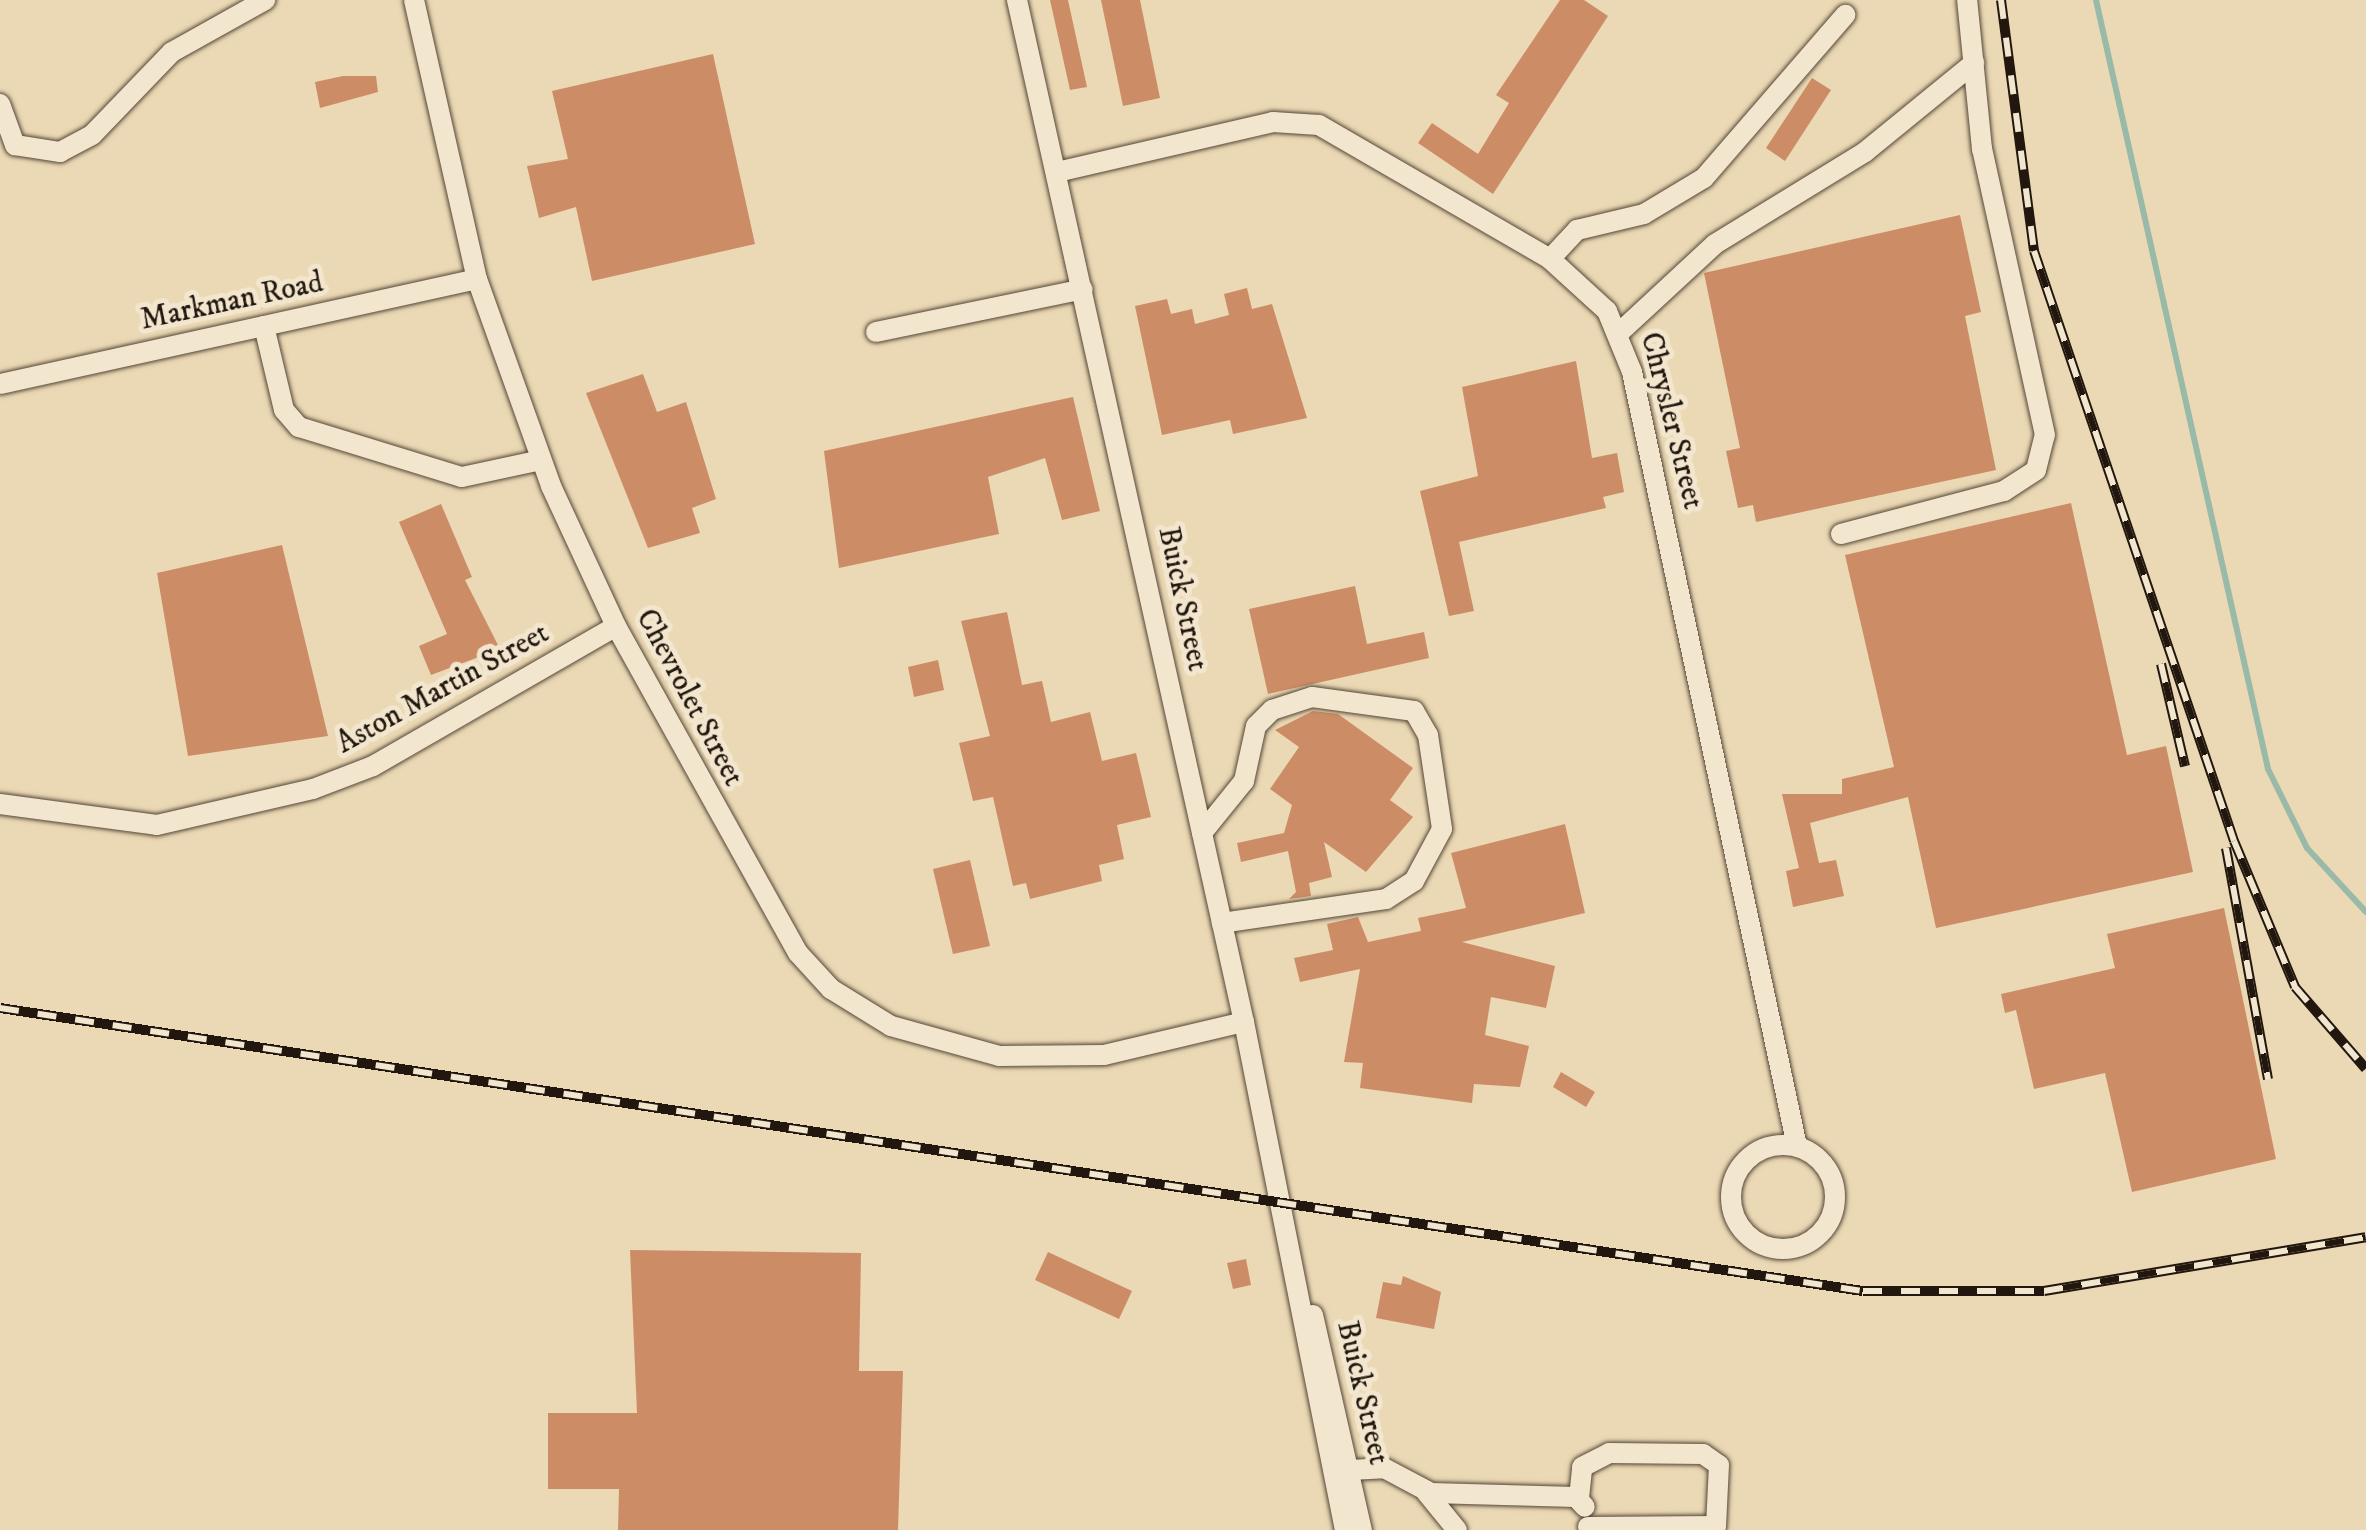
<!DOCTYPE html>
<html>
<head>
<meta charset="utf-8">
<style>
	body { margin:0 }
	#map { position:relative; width:2366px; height:1530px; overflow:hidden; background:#ebd8b4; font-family:"IM FELL DW Pica",serif }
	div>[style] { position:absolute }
	.stream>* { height:6px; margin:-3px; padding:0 3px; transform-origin:3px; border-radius:3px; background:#99baa9 }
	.building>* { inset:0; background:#cc8d66 }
	.roads { filter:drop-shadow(0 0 2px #544738) drop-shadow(0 0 2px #544738) }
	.minor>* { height:20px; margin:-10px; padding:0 10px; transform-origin:10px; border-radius:10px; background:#f2e6ce }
	.minor>.ring { margin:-10px; padding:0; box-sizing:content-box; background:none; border:20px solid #f2e6ce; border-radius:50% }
	.rail>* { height:10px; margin-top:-5px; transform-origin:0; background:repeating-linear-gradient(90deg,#f2e6ce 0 19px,#22170e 0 38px); box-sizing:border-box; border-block:2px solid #22170e }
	span { translate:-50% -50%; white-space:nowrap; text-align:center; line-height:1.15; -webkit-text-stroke:10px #f2e6ce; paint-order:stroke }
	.street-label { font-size:30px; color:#22170e }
</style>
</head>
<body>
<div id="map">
	<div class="stream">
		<div style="left:2096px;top:0;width:788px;rotate:77.39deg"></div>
		<div style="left:2268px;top:769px;width:88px;rotate:63.7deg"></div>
		<div style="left:2307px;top:848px;width:87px;rotate:47.3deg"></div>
	</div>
	<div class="building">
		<div style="clip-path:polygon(1050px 0,1068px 0,1087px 87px,1070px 90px)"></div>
		<div style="clip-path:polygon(1101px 0,1140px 0,1160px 98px,1123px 106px)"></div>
		<div style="clip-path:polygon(1560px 0,1584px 0,1608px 16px,1493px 194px,1418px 143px,1432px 123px,1478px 154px,1509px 103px,1496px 95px)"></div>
		<div style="clip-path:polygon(713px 54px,755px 244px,592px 281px,576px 207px,539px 218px,527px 166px,568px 159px,552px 91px)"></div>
		<div style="clip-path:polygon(343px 76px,376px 76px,378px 92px,320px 108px,315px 82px)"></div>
		<div style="clip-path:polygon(1812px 78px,1831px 90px,1785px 161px,1766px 148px)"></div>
		<div style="clip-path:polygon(1960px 215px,1981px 312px,1965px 316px,1996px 470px,1756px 522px,1753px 505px,1738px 508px,1726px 451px,1740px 448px,1704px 273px)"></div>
		<div style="clip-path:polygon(1247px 288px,1252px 309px,1272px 304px,1307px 418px,1233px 434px,1230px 420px,1162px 435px,1135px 306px,1167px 299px,1171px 314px,1192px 309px,1195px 324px,1229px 315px,1224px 294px)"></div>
		<div style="clip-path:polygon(1576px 361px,1592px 458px,1617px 453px,1624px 492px,1603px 497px,1606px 508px,1459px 542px,1474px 611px,1449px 616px,1420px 491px,1478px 476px,1462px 387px)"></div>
		<div style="clip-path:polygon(643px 374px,657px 412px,686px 402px,716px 499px,692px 508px,700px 533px,648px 548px,586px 393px)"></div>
		<div style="clip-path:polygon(1073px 397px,1100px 511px,1062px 520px,1045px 458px,988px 477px,999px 534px,839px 568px,824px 451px)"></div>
		<div style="clip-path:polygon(2071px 503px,2127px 755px,2166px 746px,2193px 872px,1936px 928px,1908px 797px,1810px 823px,1819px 863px,1836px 860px,1844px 896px,1793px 907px,1786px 871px,1799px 868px,1782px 794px,1842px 794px,1842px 779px,1894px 767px,1845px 555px)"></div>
		<div style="clip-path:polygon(441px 504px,472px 577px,465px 580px,500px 649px,431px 675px,419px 646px,447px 634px,399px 522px)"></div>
		<div style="clip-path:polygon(282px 545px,328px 736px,188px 756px,157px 573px)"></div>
		<div style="clip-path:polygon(1355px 586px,1367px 644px,1424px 632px,1429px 658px,1268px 694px,1249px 609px)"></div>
		<div style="clip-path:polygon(1007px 612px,1022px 685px,1042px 681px,1051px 722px,1090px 712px,1102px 761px,1136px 753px,1151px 817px,1117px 825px,1124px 859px,1099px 865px,1102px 881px,1030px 899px,1026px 883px,1013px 886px,993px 797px,973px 801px,959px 743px,990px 736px,961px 621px)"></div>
		<div style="clip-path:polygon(938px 660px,944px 690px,914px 697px,908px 667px)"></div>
		<div style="clip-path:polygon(1313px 711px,1338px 714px,1413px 768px,1390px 800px,1413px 817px,1366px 872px,1324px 842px,1332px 877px,1309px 883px,1311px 896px,1289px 899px,1296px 892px,1288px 851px,1241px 862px,1237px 843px,1284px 833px,1292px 805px,1270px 789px,1299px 747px,1275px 730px)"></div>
		<div style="clip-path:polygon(1565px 824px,1585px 913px,1462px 942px,1555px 966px,1546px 1008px,1491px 997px,1485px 1035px,1529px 1046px,1520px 1087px,1474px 1084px,1472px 1103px,1360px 1088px,1363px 1063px,1344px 1062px,1360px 969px,1300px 982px,1294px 958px,1333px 950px,1327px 924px,1358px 917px,1368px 942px,1421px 931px,1418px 918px,1466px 908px,1451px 853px)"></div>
		<div style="clip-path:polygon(970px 860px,990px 946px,953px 954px,933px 869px)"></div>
		<div style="clip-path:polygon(2224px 908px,2276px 1159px,2132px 1192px,2105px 1073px,2034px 1089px,2016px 1010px,2005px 1013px,2001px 994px,2115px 968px,2107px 934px)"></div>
		<div style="clip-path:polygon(1561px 1072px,1595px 1092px,1586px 1107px,1553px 1087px)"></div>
		<div style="clip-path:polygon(630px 1250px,861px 1253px,859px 1371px,903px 1371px,898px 1530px,618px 1530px,619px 1489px,548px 1489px,548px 1413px,637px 1413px)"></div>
		<div style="clip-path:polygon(1048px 1252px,1132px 1291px,1119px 1319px,1035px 1280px)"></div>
		<div style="clip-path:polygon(1246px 1259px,1251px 1285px,1233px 1289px,1227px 1263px)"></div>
		<div style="clip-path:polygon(1403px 1276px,1441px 1292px,1434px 1329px,1376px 1318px,1383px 1282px,1401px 1285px)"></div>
	</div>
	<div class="roads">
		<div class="minor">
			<div style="left:414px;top:0;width:286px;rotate:77.3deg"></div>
			<div style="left:477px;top:279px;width:220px;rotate:70.3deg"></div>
			<div style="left:551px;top:486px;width:154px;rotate:65.1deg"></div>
			<div style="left:616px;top:626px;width:374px;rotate:60.9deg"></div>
			<div style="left:798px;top:953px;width:49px;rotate:47.5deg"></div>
			<div style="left:831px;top:989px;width:70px;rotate:31.7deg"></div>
			<div style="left:891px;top:1026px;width:112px;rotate:15.5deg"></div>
			<div style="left:999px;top:1056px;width:105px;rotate:-0.5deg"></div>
			<div style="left:1104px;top:1055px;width:144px;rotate:-13.3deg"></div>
			<div style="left:1017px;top:0;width:1047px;rotate:77.48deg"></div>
			<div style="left:1244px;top:1022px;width:518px;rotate:78.76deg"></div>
			<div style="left:0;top:104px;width:44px;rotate:69.9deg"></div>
			<div style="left:15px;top:145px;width:46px;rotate:8.8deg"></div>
			<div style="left:60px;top:152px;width:36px;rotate:-28deg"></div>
			<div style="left:92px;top:135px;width:115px;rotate:-46.1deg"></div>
			<div style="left:172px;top:52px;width:107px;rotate:-29.2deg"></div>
			<div style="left:1057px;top:172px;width:222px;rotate:-13deg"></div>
			<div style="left:1273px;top:122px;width:46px;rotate:3.7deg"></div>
			<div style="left:1319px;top:125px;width:267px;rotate:30.1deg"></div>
			<div style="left:1550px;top:259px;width:77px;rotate:42.4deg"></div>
			<div style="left:1607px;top:311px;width:66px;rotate:67.7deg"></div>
			<div style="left:1632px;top:372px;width:791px;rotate:77.97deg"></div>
			<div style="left:1550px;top:259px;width:40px;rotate:-47deg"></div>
			<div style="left:1577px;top:230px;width:69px;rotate:-13.4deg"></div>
			<div style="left:1644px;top:214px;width:70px;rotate:-31deg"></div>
			<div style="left:1704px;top:178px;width:216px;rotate:-49.1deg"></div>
			<div style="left:264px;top:326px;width:86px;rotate:76.6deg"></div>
			<div style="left:284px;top:410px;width:23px;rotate:49deg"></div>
			<div style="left:299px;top:427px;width:170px;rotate:17.1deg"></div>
			<div style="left:462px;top:477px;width:81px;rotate:-12.1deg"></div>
			<div style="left:876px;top:332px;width:211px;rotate:-11.7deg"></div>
			<div style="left:1620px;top:332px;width:129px;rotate:-42.8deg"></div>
			<div style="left:1715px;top:244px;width:176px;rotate:-31.5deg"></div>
			<div style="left:1865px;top:152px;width:141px;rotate:-39.2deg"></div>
			<div style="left:0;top:384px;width:488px;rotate:-12.4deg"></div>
			<div style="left:1841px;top:534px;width:169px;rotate:-14.8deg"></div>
			<div style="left:2004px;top:491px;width:38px;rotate:-33deg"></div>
			<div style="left:2036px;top:470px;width:36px;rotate:-76deg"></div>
			<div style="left:2045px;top:435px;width:293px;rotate:-102.4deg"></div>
			<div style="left:1982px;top:149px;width:150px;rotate:-95.7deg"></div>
			<div style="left:0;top:804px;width:158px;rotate:7.6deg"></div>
			<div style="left:157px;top:825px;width:160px;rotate:-13deg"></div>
			<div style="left:313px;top:789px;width:64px;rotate:-21deg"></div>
			<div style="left:373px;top:766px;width:280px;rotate:-29.9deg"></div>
			<div style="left:1202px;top:833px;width:67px;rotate:-51.1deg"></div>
			<div style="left:1244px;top:781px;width:56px;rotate:-77.7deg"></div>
			<div style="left:1256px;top:726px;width:23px;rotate:-45deg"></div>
			<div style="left:1272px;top:710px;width:42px;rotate:-18deg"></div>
			<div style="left:1312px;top:697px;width:103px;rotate:7.8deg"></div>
			<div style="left:1414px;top:711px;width:28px;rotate:60deg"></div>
			<div style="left:1428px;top:735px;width:95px;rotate:81.5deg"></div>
			<div style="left:1442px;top:829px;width:59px;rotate:118.3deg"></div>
			<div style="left:1414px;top:881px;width:33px;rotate:147deg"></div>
			<div style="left:1386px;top:899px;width:166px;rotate:171.7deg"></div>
			<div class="ring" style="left:1731px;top:1145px;width:84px;height:84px"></div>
			<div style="left:1313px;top:1315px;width:221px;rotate:77.2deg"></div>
			<div style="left:1350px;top:1470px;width:34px;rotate:-3deg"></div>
			<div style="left:1384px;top:1468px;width:53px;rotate:28deg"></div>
			<div style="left:1431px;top:1493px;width:145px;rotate:1.6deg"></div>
			<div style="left:1576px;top:1497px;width:13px;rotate:48deg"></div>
			<div style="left:1426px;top:1492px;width:49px;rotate:50.8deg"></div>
			<div style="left:1579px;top:1498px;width:31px;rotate:-84deg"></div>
			<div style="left:1582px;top:1467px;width:30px;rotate:-27deg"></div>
			<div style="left:1609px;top:1453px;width:94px;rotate:0.6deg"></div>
			<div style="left:1703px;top:1454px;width:19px;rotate:35deg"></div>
			<div style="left:1719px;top:1465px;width:61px;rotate:92.8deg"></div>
			<div style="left:1716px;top:1526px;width:128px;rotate:179.6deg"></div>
		</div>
	</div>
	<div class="rail">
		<div style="left:2001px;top:0;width:253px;rotate:82.5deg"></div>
		<div style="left:2034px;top:251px;width:623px;rotate:71.27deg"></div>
		<div style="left:2234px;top:841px;width:158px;rotate:67.3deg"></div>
		<div style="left:2295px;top:987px;width:108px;rotate:49.1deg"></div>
		<div style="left:2161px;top:664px;width:105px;rotate:76.8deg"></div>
		<div style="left:2226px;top:848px;width:235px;rotate:79.7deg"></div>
		<div style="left:0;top:1008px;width:1884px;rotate:8.64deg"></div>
		<div style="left:1863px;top:1291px;width:181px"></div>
		<div style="left:2044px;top:1291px;width:326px;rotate:-9.5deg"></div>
	</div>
	<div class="street-label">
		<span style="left:232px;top:302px;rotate:-12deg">Markman Road</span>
		<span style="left:1671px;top:421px;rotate:76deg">Chrysler Street</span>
		<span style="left:1182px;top:599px;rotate:78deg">Buick Street</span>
		<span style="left:443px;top:689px;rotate:-29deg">Aston Martin Street</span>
		<span style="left:689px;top:698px;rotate:62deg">Chevrolet Street</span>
		<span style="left:1362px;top:1393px;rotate:77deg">Buick Street</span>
	</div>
</div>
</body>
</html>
